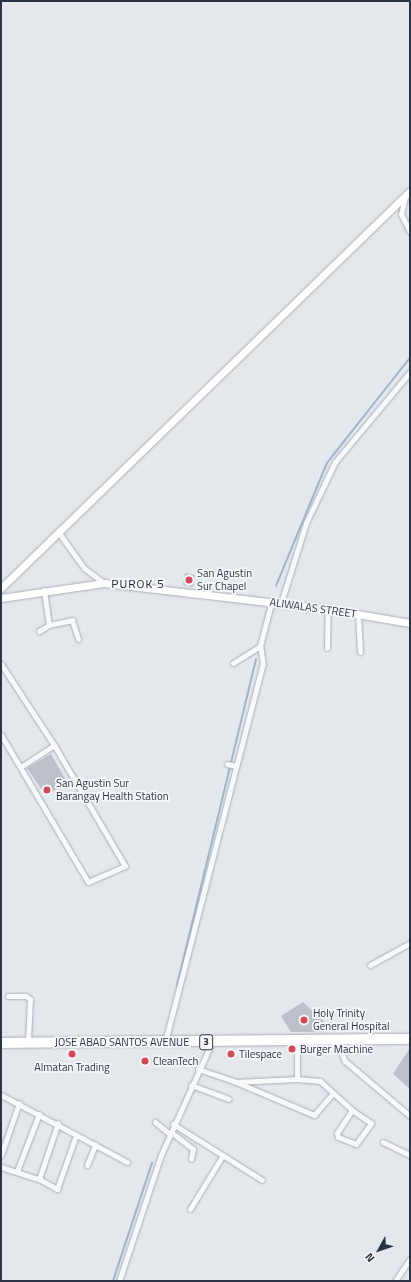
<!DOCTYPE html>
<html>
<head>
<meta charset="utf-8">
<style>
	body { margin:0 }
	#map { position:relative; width:411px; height:1282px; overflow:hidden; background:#e4e7ec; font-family:"Titillium Web",sans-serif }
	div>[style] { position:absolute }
	.stream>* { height:1.5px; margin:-0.75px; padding:0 0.75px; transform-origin:0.75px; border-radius:0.75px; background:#9fb4cc }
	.building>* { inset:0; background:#bbc0ca }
	.roads { filter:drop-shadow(0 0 1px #a9aeb7) drop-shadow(0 0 1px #a9aeb7) }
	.street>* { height:5px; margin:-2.5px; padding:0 2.5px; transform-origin:2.5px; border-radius:2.5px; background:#f7f8fa }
	.secondary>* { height:7px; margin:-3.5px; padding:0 3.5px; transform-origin:3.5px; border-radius:3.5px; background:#fff }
	.highway>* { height:10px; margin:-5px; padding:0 5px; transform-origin:5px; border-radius:5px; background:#fff }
	.dots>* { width:11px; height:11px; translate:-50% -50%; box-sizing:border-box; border:2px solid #f4f6f9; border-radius:50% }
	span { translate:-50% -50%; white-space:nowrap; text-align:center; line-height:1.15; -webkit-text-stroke:3.5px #f4f6f9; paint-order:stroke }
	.shield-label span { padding:1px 3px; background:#f4f6f9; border:1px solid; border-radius:3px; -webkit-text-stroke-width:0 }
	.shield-label { font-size:10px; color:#2b3445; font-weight:700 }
	.poi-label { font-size:11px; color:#2b3445 }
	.left { translate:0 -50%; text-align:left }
	.street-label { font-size:11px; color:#2b3445 }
	.neighbourhood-label { font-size:12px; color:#1d2536; letter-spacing:1px }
	.frame { position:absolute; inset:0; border:2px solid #2b3445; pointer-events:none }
	.north { position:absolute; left:359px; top:1230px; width:40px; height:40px; -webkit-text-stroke:3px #f4f6f9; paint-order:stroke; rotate:230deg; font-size:11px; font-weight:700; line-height:16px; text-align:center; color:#2b3445 }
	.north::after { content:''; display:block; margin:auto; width:14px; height:18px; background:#2b3445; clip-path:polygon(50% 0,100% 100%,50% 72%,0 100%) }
</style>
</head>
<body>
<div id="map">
	<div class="stream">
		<div style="left:276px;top:586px;width:133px;rotate:-67.5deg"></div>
		<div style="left:327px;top:463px;width:134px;rotate:-51.7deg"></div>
		<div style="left:177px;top:986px;width:336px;rotate:-76.4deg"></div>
		<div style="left:113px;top:1281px;width:124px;rotate:-71.7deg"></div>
	</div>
	<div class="building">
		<div style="clip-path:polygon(185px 573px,195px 575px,193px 587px,183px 585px)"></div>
		<div style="clip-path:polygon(51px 754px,67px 782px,46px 796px,27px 768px)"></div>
		<div style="clip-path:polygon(303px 1002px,335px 1032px,291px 1032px,281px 1016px)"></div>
		<div style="clip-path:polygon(410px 1048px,410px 1089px,393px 1074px)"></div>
	</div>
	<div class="roads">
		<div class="street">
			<div style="left:405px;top:197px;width:17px;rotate:103deg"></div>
			<div style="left:401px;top:214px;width:20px;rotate:63deg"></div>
			<div style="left:59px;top:533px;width:43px;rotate:54.5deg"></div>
			<div style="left:84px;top:568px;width:25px;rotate:37deg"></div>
			<div style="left:44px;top:590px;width:35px;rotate:82deg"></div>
			<div style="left:49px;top:625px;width:24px;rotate:-12deg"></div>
			<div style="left:72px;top:620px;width:20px;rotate:72deg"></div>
			<div style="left:281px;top:603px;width:84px;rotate:-72.6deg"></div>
			<div style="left:306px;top:523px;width:68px;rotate:-64.6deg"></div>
			<div style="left:335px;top:462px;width:117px;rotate:-50.2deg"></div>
			<div style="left:358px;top:614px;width:38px;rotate:87deg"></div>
			<div style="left:39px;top:631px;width:12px;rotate:-31deg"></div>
			<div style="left:327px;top:648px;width:39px;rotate:-89deg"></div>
			<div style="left:233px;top:663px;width:32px;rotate:-32deg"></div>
			<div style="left:1px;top:664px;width:97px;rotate:56.8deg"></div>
			<div style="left:54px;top:745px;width:140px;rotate:59.6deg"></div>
			<div style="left:125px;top:866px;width:40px;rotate:156.6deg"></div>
			<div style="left:88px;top:882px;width:171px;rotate:-120.6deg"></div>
			<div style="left:227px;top:764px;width:9px;rotate:13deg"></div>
			<div style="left:22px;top:766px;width:38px;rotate:-33deg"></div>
			<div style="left:370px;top:965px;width:46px;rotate:-28.8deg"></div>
			<div style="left:8px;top:996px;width:18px"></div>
			<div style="left:26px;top:996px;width:5px;rotate:37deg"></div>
			<div style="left:30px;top:999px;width:43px;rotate:92.7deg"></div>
			<div style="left:297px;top:1040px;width:39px;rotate:90deg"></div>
			<div style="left:297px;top:1079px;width:23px;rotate:5deg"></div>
			<div style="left:320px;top:1081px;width:43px;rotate:42.2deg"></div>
			<div style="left:352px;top:1110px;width:27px;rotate:123deg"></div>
			<div style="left:337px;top:1133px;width:4px;rotate:76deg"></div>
			<div style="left:338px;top:1137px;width:19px;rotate:21deg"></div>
			<div style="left:356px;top:1144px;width:26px;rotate:-54deg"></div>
			<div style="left:371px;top:1123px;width:23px;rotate:-146deg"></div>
			<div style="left:336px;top:1040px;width:23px;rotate:67deg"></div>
			<div style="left:345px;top:1061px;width:85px;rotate:40.2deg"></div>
			<div style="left:165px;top:1042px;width:390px;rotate:-75.5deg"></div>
			<div style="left:263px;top:664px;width:18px;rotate:-99deg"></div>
			<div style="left:260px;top:646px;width:43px;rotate:-75.3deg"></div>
			<div style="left:198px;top:1069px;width:40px;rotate:18.9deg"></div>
			<div style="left:236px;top:1082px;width:61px;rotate:-2.8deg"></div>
			<div style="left:236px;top:1082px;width:85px;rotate:22.9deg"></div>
			<div style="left:314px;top:1115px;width:29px;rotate:-49deg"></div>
			<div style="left:191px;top:1085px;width:40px;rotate:20.2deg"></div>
			<div style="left:1px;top:1095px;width:143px;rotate:28deg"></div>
			<div style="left:155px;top:1122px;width:19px;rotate:39deg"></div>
			<div style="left:173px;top:1124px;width:105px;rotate:32.2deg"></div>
			<div style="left:171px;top:1132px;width:28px;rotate:38deg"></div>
			<div style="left:193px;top:1149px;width:10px;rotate:101deg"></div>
			<div style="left:383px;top:1142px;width:30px;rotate:26deg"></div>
			<div style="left:1px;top:1155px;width:55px;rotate:-70.9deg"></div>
			<div style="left:87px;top:1165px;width:22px;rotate:-68deg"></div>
			<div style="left:1px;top:1167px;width:40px;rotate:18deg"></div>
			<div style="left:39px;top:1179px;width:21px;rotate:29deg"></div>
			<div style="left:57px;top:1189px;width:57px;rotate:-70.6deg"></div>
			<div style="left:17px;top:1171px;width:61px;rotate:-68.9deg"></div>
			<div style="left:39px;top:1179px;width:59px;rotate:-71.3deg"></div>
			<div style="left:190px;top:1209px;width:63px;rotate:-58.6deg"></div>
			<div style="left:119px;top:1281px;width:133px;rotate:-71.6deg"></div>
			<div style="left:161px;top:1155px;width:124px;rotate:-65.7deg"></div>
			<div style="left:395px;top:1281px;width:27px;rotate:-56deg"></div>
		</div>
		<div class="secondary">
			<div style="left:1px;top:588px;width:570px;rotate:-44.15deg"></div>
			<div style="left:1px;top:598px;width:104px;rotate:-8.3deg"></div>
			<div style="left:104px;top:583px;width:226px;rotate:6.6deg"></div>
			<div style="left:328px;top:609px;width:83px;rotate:9.7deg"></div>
		</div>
		<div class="highway">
			<div style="left:1px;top:1043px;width:409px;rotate:-0.6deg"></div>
		</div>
	</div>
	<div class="dots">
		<div style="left:189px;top:580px;background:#d1495b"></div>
		<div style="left:47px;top:790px;background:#d1495b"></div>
		<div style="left:304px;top:1020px;background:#d1495b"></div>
		<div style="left:292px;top:1049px;background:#d1495b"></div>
		<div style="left:72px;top:1054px;background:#d1495b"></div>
		<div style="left:231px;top:1054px;background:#d1495b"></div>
		<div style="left:145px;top:1061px;background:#d1495b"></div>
	</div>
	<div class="shield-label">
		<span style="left:206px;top:1042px">3</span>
	</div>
	<div class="poi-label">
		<span class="left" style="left:197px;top:580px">San Agustin<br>Sur Chapel</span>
		<span class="left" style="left:56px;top:790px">San Agustin Sur<br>Barangay Health Station</span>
		<span class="left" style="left:313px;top:1020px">Holy Trinity<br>General Hospital</span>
		<span class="left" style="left:300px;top:1049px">Burger Machine</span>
		<span class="left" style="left:239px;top:1054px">Tilespace</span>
		<span class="left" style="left:153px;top:1061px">CleanTech</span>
		<span style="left:72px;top:1067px">Almatan Trading</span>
	</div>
	<div class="street-label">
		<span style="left:313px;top:608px;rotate:8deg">ALIWALAS STREET</span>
		<span style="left:122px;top:1042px">JOSE ABAD SANTOS AVENUE</span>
	</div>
	<div class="neighbourhood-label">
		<span style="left:138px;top:584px">PUROK 5</span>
	</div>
	<div class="frame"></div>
	<div class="north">N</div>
</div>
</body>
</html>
